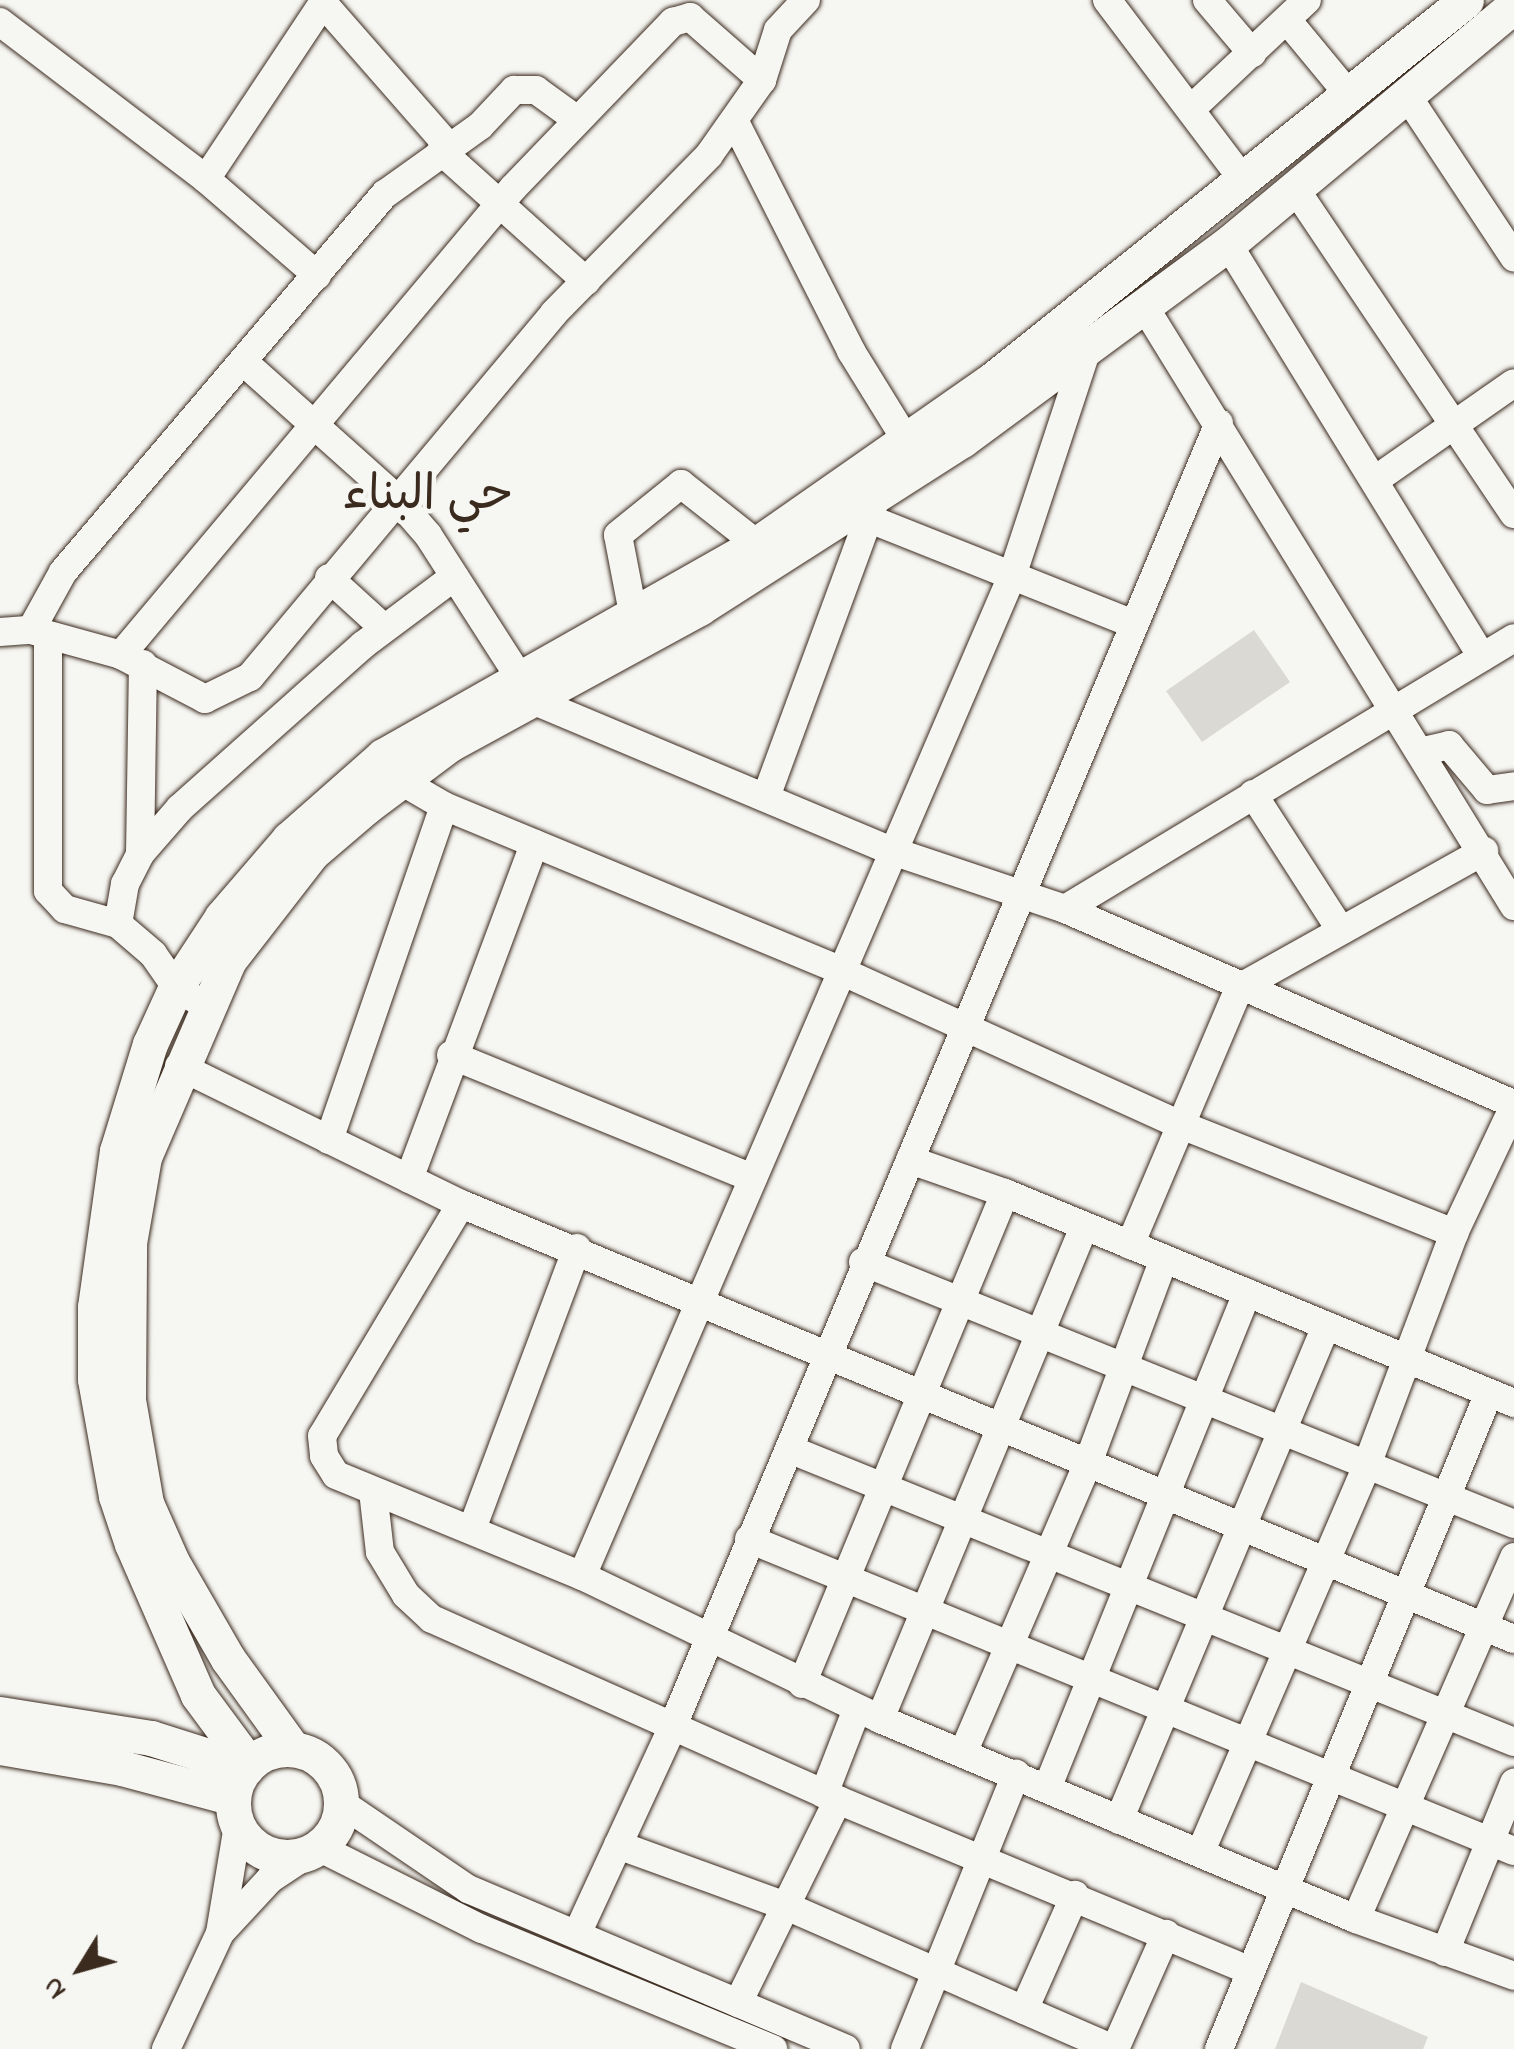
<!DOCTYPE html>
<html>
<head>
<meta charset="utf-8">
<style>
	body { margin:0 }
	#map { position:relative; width:1514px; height:2049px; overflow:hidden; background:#f6f6f2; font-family:"Indie Flower","Playpen Sans Arabic",sans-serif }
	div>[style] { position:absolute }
	.green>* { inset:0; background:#dad9d3 }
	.roads { filter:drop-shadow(0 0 2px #3b2a1e) drop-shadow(0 0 2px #3b2a1e) }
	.minor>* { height:28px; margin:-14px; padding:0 14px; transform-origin:14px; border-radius:14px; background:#f6f6f2 }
	.major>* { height:35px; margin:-17.5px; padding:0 17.5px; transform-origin:17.5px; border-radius:17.5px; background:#f6f6f2 }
	.major>.ring { margin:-17.5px; padding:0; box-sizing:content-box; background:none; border:35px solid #f6f6f2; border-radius:50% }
	span { translate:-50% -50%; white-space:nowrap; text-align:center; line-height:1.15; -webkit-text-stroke:9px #f6f6f2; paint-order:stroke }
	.neighbourhood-label { font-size:48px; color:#3b2a1e }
	.north { position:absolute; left:30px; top:1919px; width:100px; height:100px; -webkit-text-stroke:8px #f6f6f2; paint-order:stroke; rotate:233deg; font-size:28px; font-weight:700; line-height:40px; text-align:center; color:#3b2a1e }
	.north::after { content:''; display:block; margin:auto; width:35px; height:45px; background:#3b2a1e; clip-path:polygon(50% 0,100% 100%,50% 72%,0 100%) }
</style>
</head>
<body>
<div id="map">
	<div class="green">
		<div style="clip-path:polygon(1254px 630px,1290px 682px,1202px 742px,1166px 691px)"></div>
		<div style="clip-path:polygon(1301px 1982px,1428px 2037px,1423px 2049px,1275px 2049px)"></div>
	</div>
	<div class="roads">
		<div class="minor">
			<div style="left:1107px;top:0;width:227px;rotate:52.9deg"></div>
			<div style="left:1207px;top:0;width:70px;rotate:49.7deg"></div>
			<div style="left:323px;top:3px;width:190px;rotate:48.8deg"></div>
			<div style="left:1287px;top:20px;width:97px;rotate:50.4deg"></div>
			<div style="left:0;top:22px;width:259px;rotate:37.3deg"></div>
			<div style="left:206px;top:179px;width:147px;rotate:40.9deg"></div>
			<div style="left:1406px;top:94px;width:196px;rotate:56.5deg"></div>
			<div style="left:1191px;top:109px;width:159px;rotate:-43.2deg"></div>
			<div style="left:735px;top:122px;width:257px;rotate:63.1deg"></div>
			<div style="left:851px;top:351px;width:105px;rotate:58.3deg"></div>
			<div style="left:441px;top:151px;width:195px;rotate:41.9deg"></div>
			<div style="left:206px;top:179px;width:215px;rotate:-56.4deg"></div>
			<div style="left:1294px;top:187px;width:394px;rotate:56.1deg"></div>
			<div style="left:1228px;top:244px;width:485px;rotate:58.4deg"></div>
			<div style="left:1144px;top:306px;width:705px;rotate:58.34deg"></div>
			<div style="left:246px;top:364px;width:200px;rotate:41.8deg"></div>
			<div style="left:395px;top:497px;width:50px;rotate:49deg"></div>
			<div style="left:428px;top:535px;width:169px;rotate:57.3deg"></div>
			<div style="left:1375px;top:480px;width:169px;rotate:-34.9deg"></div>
			<div style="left:867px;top:518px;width:287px;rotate:21.7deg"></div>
			<div style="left:329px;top:578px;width:74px;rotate:42.3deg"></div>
			<div style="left:633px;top:613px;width:79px;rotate:-100.9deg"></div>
			<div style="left:618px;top:535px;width:81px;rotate:-39deg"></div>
			<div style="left:681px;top:484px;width:97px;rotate:38.3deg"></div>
			<div style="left:31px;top:630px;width:66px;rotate:-61.1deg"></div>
			<div style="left:63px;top:572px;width:497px;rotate:-49.6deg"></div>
			<div style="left:385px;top:194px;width:117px;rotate:-35.6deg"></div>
			<div style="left:480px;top:126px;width:50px;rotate:-46.6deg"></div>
			<div style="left:514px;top:90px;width:22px"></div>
			<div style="left:536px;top:90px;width:49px;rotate:35.9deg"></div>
			<div style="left:0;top:632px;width:31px;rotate:-4deg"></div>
			<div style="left:31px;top:630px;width:93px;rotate:15.5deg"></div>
			<div style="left:121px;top:655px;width:95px;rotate:27.6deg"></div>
			<div style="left:205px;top:699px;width:50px;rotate:-26.1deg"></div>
			<div style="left:250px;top:677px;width:474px;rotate:-50.1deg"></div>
			<div style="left:554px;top:313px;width:221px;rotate:-45.5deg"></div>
			<div style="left:709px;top:155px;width:92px;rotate:-54.8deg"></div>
			<div style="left:762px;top:80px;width:52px;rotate:-72.3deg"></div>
			<div style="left:778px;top:30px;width:41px;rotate:-47deg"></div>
			<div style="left:48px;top:637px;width:254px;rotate:90deg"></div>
			<div style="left:48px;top:891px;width:25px;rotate:47deg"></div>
			<div style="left:65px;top:909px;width:55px;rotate:15.8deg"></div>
			<div style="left:121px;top:655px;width:610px;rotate:-49.99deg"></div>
			<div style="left:513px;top:188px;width:231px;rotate:-46.1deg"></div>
			<div style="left:673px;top:22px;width:18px;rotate:-16deg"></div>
			<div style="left:690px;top:17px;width:96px;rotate:41.2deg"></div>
			<div style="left:537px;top:702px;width:382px;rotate:22.8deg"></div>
			<div style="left:889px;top:850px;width:186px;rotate:18.5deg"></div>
			<div style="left:1065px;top:909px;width:490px;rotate:23.5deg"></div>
			<div style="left:1424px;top:751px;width:26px;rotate:-13deg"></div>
			<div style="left:1449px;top:745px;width:59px;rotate:49.8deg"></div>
			<div style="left:1487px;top:790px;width:27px;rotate:-8deg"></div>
			<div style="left:401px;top:781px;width:50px;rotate:30.2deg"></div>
			<div style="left:444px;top:806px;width:428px;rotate:22.5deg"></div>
			<div style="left:839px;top:970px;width:375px;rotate:24.4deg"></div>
			<div style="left:1181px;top:1125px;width:294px;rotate:21.6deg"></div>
			<div style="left:1253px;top:794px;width:161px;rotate:57.2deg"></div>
			<div style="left:766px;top:797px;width:324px;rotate:-69.8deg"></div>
			<div style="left:140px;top:854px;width:190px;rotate:-89.1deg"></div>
			<div style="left:1065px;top:909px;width:524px;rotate:-31.11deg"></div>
			<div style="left:206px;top:1006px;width:36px;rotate:-148deg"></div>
			<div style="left:176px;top:987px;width:40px;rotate:-124.9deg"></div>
			<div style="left:153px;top:954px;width:46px;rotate:-139.4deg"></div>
			<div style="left:118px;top:924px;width:41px;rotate:-80.1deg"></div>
			<div style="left:125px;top:884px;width:34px;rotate:-63deg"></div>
			<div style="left:140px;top:854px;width:61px;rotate:-49deg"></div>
			<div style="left:180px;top:808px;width:245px;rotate:-41.7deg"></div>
			<div style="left:363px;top:645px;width:114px;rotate:-36.8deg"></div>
			<div style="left:451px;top:1055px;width:326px;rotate:22.2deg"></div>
			<div style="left:179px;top:1066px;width:314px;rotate:26.1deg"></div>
			<div style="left:461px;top:1204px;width:1139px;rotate:22.45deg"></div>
			<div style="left:329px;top:1140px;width:353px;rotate:-71deg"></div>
			<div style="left:910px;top:1160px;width:101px;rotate:19.2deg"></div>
			<div style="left:1005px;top:1193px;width:551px;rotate:22.42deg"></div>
			<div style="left:409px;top:1179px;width:358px;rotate:-69.5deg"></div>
			<div style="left:461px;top:1204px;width:270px;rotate:120.9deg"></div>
			<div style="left:322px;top:1436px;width:20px;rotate:84deg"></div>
			<div style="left:324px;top:1456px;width:22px;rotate:58deg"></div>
			<div style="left:336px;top:1475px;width:266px;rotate:22.3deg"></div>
			<div style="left:582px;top:1576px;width:331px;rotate:25.6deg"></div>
			<div style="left:880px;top:1719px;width:516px;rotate:22.79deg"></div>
			<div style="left:1356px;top:1919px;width:168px;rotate:19.8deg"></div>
			<div style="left:1130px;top:1245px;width:279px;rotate:-67deg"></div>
			<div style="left:1239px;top:988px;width:281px;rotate:-29.2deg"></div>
			<div style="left:863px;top:1262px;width:702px;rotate:21.92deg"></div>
			<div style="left:789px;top:1449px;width:782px;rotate:22.01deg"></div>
			<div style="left:373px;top:1491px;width:61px;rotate:83.5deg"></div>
			<div style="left:380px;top:1552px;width:50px;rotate:58.8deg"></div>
			<div style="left:406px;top:1595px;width:35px;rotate:43deg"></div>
			<div style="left:432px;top:1619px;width:445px;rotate:24deg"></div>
			<div style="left:838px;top:1800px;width:444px;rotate:22.5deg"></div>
			<div style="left:472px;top:1529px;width:300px;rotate:-69.5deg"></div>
			<div style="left:749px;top:1539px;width:826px;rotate:22.19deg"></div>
			<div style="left:582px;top:1576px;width:1089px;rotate:-66.73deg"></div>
			<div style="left:1012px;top:576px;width:242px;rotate:-71.7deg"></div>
			<div style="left:802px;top:1684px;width:531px;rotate:-67.54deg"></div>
			<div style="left:880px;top:1719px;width:533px;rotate:-67.48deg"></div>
			<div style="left:963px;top:1753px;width:316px;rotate:-66.7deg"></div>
			<div style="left:1088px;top:1463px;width:218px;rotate:-69.6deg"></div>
			<div style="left:1048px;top:1786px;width:532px;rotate:-68.02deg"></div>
			<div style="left:824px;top:1794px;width:91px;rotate:-68.8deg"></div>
			<div style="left:340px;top:1802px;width:155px;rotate:34.2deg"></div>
			<div style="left:468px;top:1889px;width:410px;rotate:22.9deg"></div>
			<div style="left:1119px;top:1820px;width:536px;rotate:-67.26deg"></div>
			<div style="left:618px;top:1845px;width:179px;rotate:20deg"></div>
			<div style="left:786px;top:1906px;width:357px;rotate:23.6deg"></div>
			<div style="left:318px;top:1847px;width:183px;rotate:26.6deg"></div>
			<div style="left:482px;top:1929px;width:315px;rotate:22.4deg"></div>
			<div style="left:1201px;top:1851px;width:420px;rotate:-66.7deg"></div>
			<div style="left:1367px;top:1465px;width:248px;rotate:-69.4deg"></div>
			<div style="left:1454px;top:1233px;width:140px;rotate:-64.7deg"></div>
			<div style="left:1356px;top:1919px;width:395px;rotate:-66.4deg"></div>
			<div style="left:221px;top:1932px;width:72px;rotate:-47.2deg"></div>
			<div style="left:270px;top:1879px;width:53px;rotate:-33.4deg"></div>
			<div style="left:577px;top:1934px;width:227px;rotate:-65.2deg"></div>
			<div style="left:672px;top:1728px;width:1415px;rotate:-67.26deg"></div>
			<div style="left:1445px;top:1952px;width:183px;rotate:-67.8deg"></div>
			<div style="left:738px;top:2003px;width:226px;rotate:-63.8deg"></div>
			<div style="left:1024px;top:2010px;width:126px;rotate:-66.1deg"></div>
			<div style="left:166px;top:2049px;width:128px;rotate:-65deg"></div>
			<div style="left:220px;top:1933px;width:109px;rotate:-80.5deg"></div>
			<div style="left:905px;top:2049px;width:297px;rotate:-68deg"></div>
			<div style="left:1115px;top:2049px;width:126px;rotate:-66.1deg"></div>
			<div style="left:1219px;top:2049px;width:709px;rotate:-67.63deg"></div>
		</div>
		<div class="major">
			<div style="left:0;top:1714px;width:153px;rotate:9deg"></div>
			<div style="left:151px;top:1738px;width:100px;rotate:17.5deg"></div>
			<div style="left:0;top:1747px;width:124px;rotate:9.8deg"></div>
			<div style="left:122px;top:1768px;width:115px;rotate:15.1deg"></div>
			<div style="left:293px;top:1749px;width:111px;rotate:-125.8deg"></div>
			<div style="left:228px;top:1659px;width:112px;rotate:-120deg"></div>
			<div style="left:172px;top:1562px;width:64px;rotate:-113.8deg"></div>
			<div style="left:146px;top:1503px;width:105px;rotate:-99.9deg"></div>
			<div style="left:128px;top:1400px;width:157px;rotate:-89.6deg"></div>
			<div style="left:129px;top:1243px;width:87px;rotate:-80.1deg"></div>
			<div style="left:144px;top:1157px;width:215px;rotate:-66.7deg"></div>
			<div style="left:229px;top:960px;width:135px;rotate:-52.2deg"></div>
			<div style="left:312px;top:853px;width:72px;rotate:-40.5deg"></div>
			<div style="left:367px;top:806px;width:104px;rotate:-36.8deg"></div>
			<div style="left:450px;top:744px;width:284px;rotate:-28.6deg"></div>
			<div style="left:699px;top:608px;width:312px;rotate:-32.6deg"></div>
			<div style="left:962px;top:440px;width:330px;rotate:-36.4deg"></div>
			<div style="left:1228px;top:244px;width:372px;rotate:-39.8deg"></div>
			<div class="ring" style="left:233px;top:1749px;width:73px;height:73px"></div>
			<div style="left:249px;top:1764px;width:86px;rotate:-126.5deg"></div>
			<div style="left:198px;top:1695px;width:165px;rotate:-113.6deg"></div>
			<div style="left:132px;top:1544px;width:51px;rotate:-108.4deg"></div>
			<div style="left:116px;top:1496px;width:119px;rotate:-100.2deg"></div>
			<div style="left:95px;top:1379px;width:72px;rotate:-90deg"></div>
			<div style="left:95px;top:1307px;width:158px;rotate:-82deg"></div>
			<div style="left:117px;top:1151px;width:112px;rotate:-72.9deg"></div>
			<div style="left:150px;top:1044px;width:63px;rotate:-65.5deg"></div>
			<div style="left:176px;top:987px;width:84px;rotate:-56.7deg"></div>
			<div style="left:222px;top:917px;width:103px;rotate:-49.3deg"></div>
			<div style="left:289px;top:839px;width:125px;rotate:-41.4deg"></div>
			<div style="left:383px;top:756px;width:430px;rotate:-29.5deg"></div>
			<div style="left:757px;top:544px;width:285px;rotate:-34.9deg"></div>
			<div style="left:991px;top:381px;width:609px;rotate:-38.73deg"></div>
		</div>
	</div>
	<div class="neighbourhood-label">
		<span style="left:428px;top:497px">حي البناء</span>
	</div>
	<div class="north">N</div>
</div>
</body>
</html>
